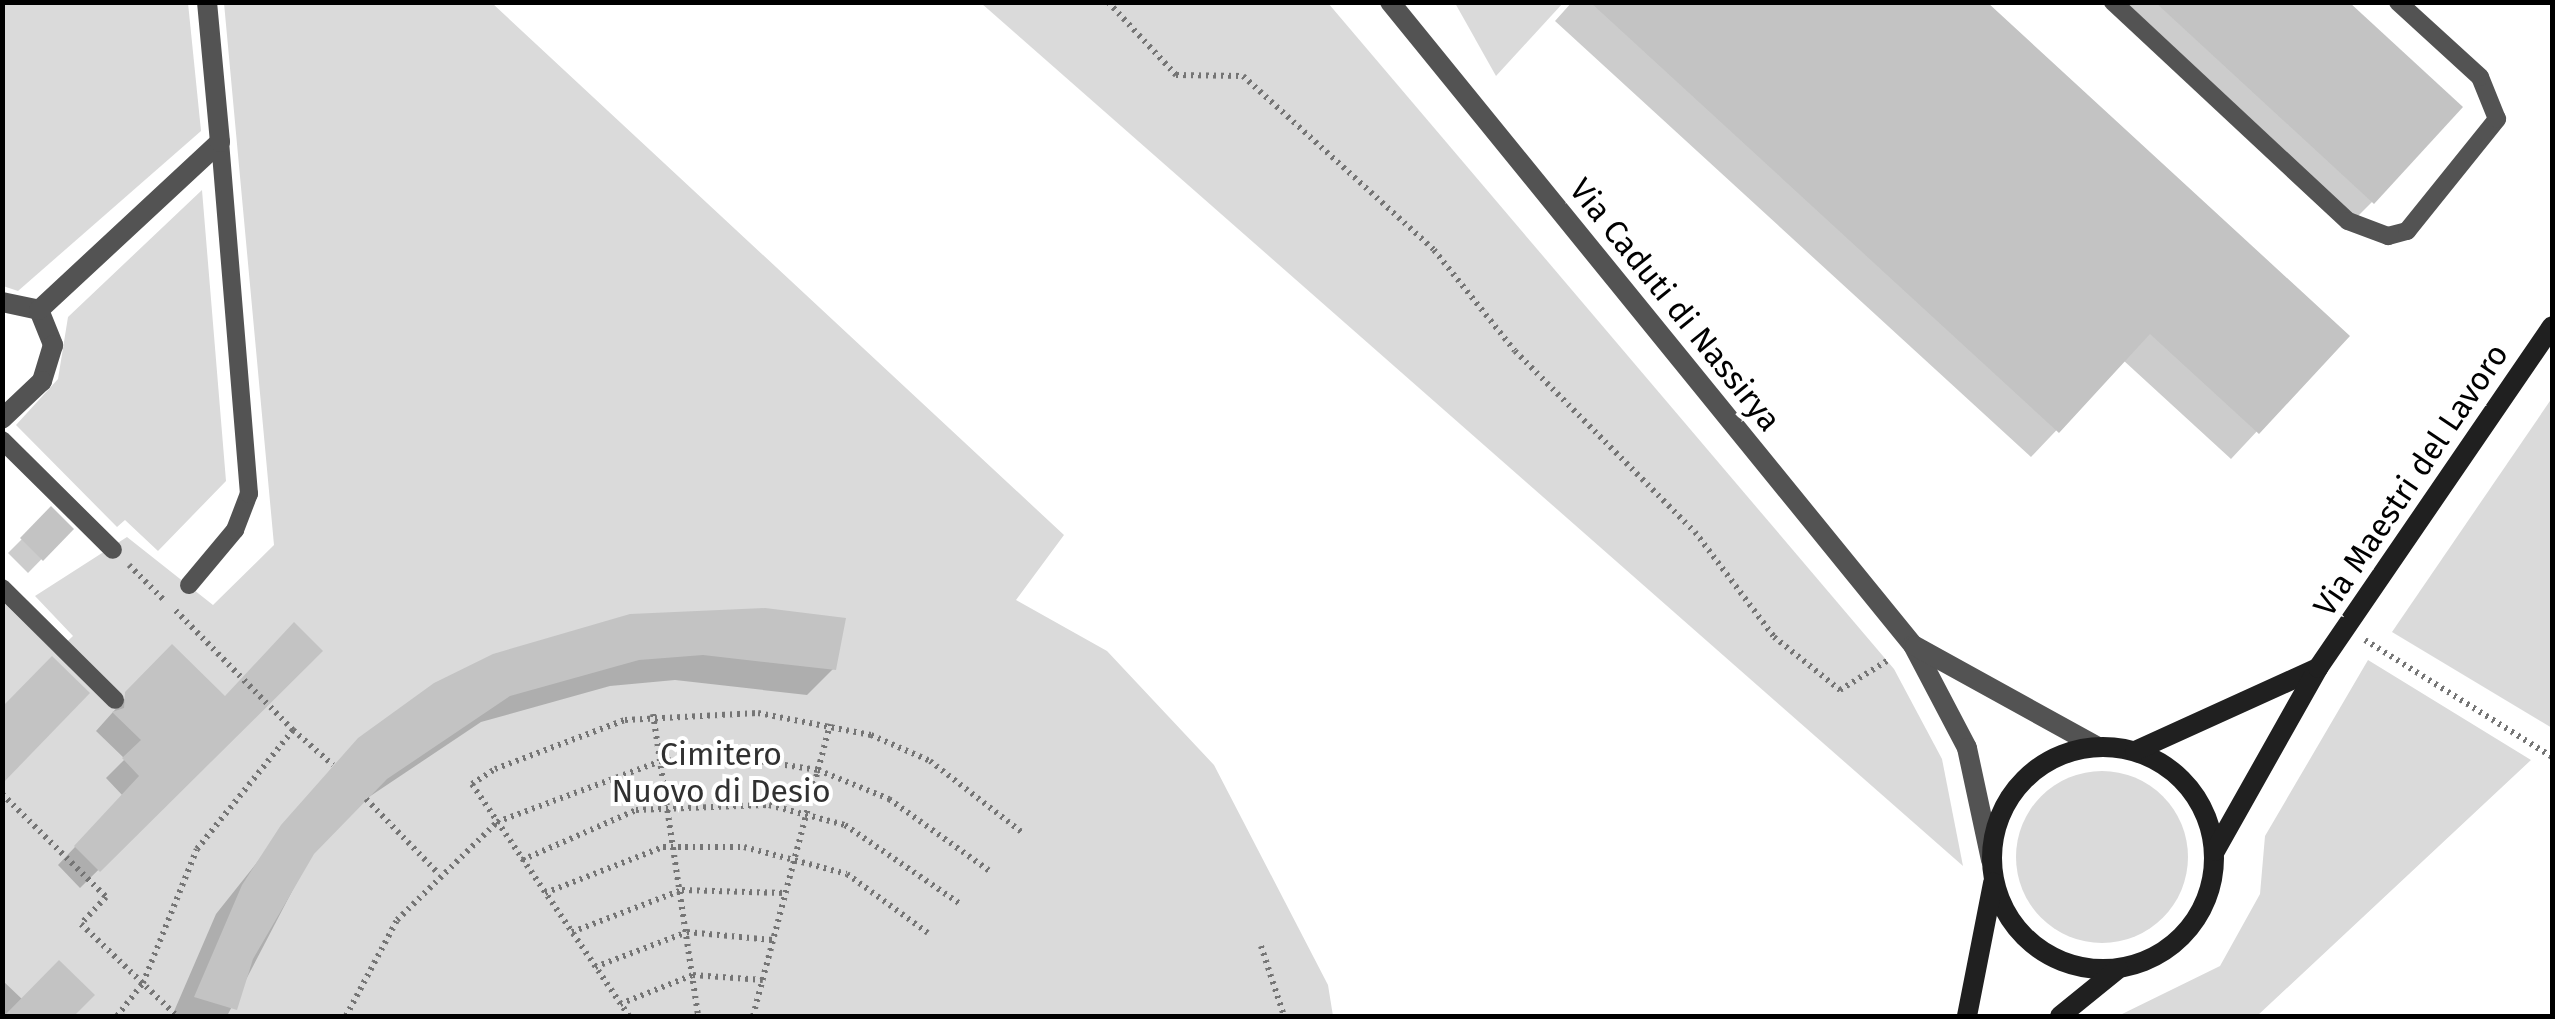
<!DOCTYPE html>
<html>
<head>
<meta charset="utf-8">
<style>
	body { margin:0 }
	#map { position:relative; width:2555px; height:1019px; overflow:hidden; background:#fff; font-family:"Fira Sans",sans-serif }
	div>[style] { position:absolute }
	.green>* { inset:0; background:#dadada }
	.round { border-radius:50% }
	.shadow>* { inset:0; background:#0003 }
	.building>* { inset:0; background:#c3c3c3 }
	.path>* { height:6px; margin-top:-3px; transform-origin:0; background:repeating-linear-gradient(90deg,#757575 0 2.5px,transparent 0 7.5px) }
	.lane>* { height:18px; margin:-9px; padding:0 9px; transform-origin:9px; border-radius:9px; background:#535353 }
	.street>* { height:20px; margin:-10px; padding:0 10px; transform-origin:10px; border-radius:10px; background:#535353 }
	.secondary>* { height:20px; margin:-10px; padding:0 10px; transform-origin:10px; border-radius:10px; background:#202020 }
	.secondary>.ring { margin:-10px; padding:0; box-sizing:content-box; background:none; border:20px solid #202020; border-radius:50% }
	span { translate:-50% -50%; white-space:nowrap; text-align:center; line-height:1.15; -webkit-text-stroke:8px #fff; paint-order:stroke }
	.street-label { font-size:32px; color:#000 }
	.park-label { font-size:32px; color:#313131 }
	.frame { position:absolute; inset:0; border:5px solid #000; pointer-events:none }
</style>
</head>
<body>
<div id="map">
	<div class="green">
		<div style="clip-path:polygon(2px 3px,188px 3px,201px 131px,18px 291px,3px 286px)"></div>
		<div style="clip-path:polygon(224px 3px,492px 3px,1064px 535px,1016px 600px,1107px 651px,1214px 765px,1328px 985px,1333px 1016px,3px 1016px,2px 601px,55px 653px,73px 636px,35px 596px,127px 537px,213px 605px,274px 545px)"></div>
		<div style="clip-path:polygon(981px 3px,1328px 3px,1894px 669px,1942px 759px,1963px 866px)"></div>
		<div style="clip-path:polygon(1455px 3px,1563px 3px,1496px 76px)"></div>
		<div style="clip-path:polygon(202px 190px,226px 481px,158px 551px,125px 520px,117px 527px,16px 425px,58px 379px,68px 317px)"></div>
		<div style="clip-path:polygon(2552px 398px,2552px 728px,2392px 632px)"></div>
		<div style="clip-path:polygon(2368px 660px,2531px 760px,2257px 1016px,2118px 1016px,2220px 966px,2260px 894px,2265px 836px)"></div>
		<div class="round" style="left:2016px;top:771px;width:172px;height:172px"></div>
	</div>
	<div class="shadow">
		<div style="clip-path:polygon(1572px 2px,1983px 2px,2346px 336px,2231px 459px,2123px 360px,2031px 457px,1555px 21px)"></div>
		<div style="clip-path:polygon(2101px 2px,2346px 2px,2372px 202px,2346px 228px)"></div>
		<div style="clip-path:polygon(51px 510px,71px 529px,28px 573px,8px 553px)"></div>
		<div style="clip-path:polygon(630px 616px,834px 668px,807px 695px,675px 680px,610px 686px,481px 722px,360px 803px,312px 853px,227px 1016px,172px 1016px,216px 914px,332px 768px)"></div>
		<div style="clip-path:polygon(320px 651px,80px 888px,58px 865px,123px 796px,106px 778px,125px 759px,96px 731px,154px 666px,224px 698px)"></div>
		<div style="clip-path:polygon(2px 980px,23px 1000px,90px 994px,69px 1016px,2px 1016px)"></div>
	</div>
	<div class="building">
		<div style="clip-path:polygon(1590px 2px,1987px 2px,2350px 336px,2259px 434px,2150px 334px,2059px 433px)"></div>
		<div style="clip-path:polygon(2155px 2px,2349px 2px,2463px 107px,2374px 204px)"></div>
		<div style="clip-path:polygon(51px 506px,74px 529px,43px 561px,20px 538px)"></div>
		<div style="clip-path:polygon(765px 608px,846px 618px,836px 670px,703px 655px,639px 660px,510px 696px,387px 779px,314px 854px,253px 959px,237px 1010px,194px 997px,242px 885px,281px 825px,358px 738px,434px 683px,493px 654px,630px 614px)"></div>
		<div style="clip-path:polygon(294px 622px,323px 651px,100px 872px,74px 846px,139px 776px,122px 758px,141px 740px,112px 712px,124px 708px,125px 692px,172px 644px,225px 696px)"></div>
		<div style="clip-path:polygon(52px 656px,90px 693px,2px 784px,2px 707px)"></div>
		<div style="clip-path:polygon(59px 960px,95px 995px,74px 1016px,4px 1016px)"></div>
	</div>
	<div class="path">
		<div style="left:1108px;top:2px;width:100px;rotate:47deg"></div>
		<div style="left:1176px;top:75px;width:67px;rotate:0.9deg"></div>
		<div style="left:1243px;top:76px;width:258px;rotate:42.3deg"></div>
		<div style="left:1434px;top:250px;width:129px;rotate:51.3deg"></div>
		<div style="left:1515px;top:351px;width:255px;rotate:45.2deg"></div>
		<div style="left:1695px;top:532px;width:131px;rotate:53deg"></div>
		<div style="left:1774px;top:637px;width:85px;rotate:38.8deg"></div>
		<div style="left:1840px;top:690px;width:59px;rotate:-31.8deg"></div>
		<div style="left:129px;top:565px;width:52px;rotate:45deg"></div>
		<div style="left:2365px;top:640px;width:221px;rotate:32deg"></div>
		<div style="left:653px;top:714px;width:305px;rotate:81.5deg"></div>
		<div style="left:293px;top:730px;width:53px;rotate:41.2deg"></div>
		<div style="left:2px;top:794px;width:146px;rotate:44.7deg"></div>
		<div style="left:106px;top:897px;width:37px;rotate:133deg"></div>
		<div style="left:81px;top:924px;width:133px;rotate:43.8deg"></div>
		<div style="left:366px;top:799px;width:102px;rotate:45.8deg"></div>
		<div style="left:522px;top:860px;width:124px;rotate:-23.7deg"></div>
		<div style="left:636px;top:810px;width:133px;rotate:-2.2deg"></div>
		<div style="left:769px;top:805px;width:79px;rotate:14.7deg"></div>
		<div style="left:845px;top:825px;width:138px;rotate:34.4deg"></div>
		<div style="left:545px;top:893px;width:127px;rotate:-21.3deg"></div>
		<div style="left:663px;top:847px;width:81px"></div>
		<div style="left:744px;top:847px;width:106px;rotate:14.7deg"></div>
		<div style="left:847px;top:874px;width:100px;rotate:36.1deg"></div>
		<div style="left:572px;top:932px;width:118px;rotate:-20.9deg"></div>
		<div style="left:682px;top:890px;width:104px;rotate:1.7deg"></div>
		<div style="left:1261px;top:946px;width:74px;rotate:71.8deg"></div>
		<div style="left:595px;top:967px;width:98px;rotate:-20.8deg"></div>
		<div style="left:687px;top:932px;width:86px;rotate:5.3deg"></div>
		<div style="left:620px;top:1004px;width:79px;rotate:-21.7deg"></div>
		<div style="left:693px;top:975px;width:70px;rotate:4.1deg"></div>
		<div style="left:117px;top:1016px;width:42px;rotate:-51.8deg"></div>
		<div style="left:143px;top:983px;width:144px;rotate:-68.1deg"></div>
		<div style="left:197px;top:849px;width:153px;rotate:-51.1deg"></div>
		<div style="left:293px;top:730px;width:168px;rotate:-134.5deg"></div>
		<div style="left:346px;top:1016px;width:109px;rotate:-62deg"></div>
		<div style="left:397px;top:920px;width:140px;rotate:-44.4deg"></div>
		<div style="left:497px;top:822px;width:175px;rotate:-20.4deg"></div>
		<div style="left:661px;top:761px;width:72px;rotate:-3.2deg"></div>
		<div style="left:733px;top:757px;width:86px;rotate:8.7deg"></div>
		<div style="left:818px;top:770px;width:77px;rotate:22.2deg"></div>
		<div style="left:889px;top:799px;width:125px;rotate:35.6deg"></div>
		<div style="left:629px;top:1016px;width:280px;rotate:-124.1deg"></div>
		<div style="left:472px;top:784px;width:27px;rotate:-33deg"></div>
		<div style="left:495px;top:769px;width:139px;rotate:-20.7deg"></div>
		<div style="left:625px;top:720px;width:133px;rotate:-3deg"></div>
		<div style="left:758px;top:713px;width:115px;rotate:11deg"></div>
		<div style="left:871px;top:735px;width:64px;rotate:23.8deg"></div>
		<div style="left:930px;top:761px;width:119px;rotate:37.8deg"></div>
		<div style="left:753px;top:1016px;width:302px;rotate:-75.2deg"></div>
	</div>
	<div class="lane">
		<div style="left:2113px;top:2px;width:321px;rotate:43deg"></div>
		<div style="left:2348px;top:221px;width:43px;rotate:20.6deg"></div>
		<div style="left:2388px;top:236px;width:20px;rotate:-15deg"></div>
		<div style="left:2407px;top:231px;width:144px;rotate:-51.2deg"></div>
		<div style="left:2497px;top:119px;width:45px;rotate:-112deg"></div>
		<div style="left:2480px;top:77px;width:111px;rotate:-137.6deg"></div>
		<div style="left:2px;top:440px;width:156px;rotate:44.7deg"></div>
		<div style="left:189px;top:585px;width:72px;rotate:-50.1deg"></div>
		<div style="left:235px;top:530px;width:39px;rotate:-69deg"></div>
		<div style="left:249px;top:494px;width:353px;rotate:-94.7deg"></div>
		<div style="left:2px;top:588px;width:159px;rotate:44.7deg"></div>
	</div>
	<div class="street">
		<div style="left:1390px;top:2px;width:829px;rotate:50.88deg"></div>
		<div style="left:1913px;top:645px;width:116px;rotate:62.3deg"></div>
		<div style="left:1967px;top:748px;width:115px;rotate:77.9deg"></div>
		<div style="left:2px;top:302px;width:38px;rotate:12deg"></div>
		<div style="left:39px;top:310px;width:38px;rotate:68deg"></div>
		<div style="left:53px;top:345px;width:38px;rotate:107deg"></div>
		<div style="left:42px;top:381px;width:55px;rotate:136.5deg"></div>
		<div style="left:39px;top:310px;width:247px;rotate:-42.9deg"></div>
		<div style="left:220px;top:142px;width:141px;rotate:-95.3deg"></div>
		<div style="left:1915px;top:646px;width:207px;rotate:28.9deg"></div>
	</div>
	<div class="secondary">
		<div class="ring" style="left:1992px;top:747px;width:202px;height:202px"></div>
		<div style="left:2135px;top:751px;width:201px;rotate:-24.4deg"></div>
		<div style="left:2215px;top:851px;width:210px;rotate:-60.6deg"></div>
		<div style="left:2318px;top:668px;width:414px;rotate:-55.6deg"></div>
		<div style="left:1967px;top:1016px;width:136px;rotate:-78.9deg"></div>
		<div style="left:2060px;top:1016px;width:75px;rotate:-39deg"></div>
	</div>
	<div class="street-label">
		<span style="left:1675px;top:305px;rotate:51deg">Via Caduti di Nassirya</span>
		<span style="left:2411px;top:480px;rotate:-56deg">Via Maestri del Lavoro</span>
	</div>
	<div class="park-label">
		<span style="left:721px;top:773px">Cimitero<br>Nuovo di Desio</span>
	</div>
	<div class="frame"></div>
</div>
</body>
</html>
